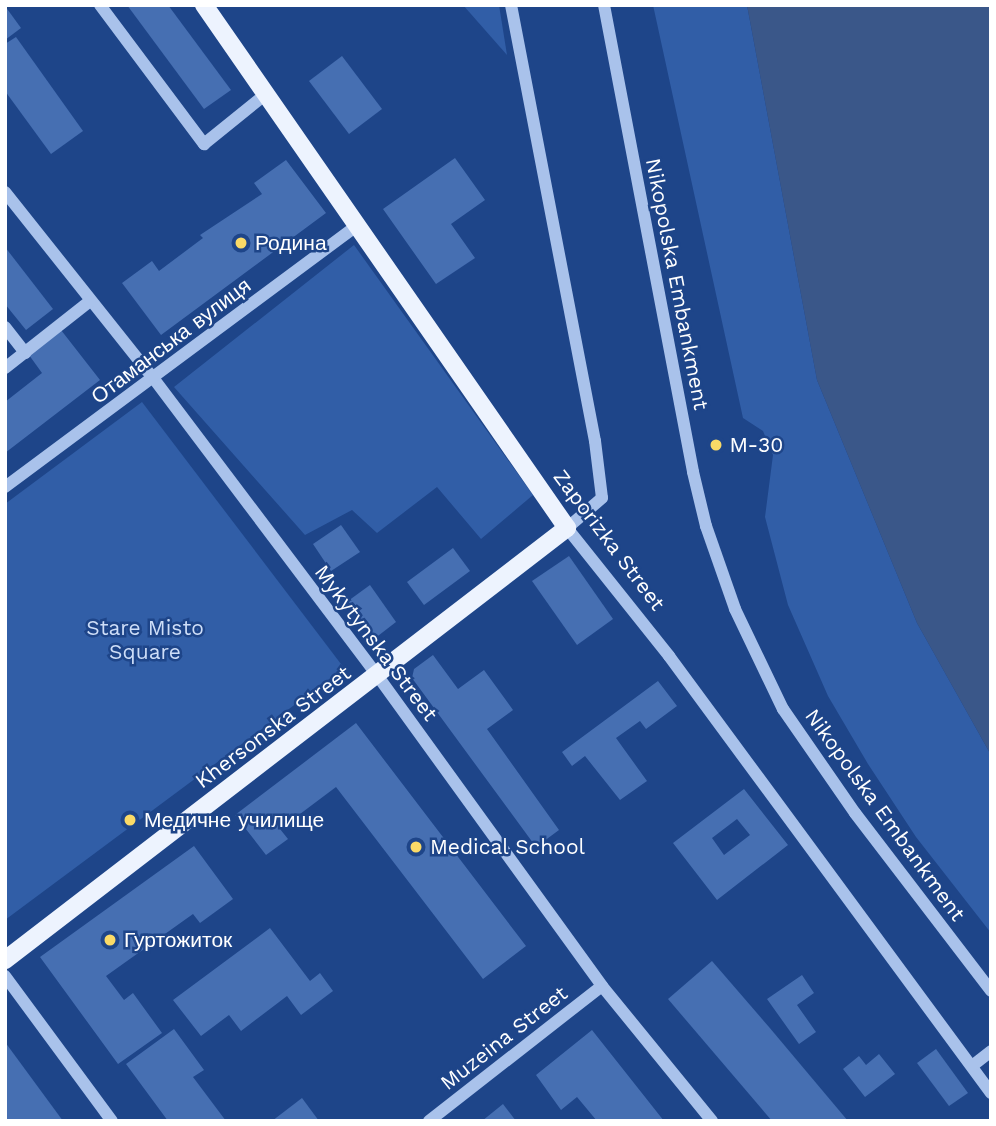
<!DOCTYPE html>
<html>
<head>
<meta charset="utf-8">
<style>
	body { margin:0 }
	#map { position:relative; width:996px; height:1126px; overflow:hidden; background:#1e4589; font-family:"Work Sans",sans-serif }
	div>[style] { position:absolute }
	.green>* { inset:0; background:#315ea7 }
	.water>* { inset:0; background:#3a5789 }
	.building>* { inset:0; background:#466fb2 }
	.minor>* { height:12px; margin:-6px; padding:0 6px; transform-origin:6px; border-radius:6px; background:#a9c2eb }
	.major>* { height:18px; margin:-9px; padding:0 9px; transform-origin:9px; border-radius:9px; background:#edf3fe }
	.dots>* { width:19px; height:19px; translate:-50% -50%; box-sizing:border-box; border:4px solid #1e4589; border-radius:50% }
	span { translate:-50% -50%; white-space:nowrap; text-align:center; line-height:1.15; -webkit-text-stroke:5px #1e4589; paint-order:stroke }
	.poi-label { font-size:21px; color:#fff }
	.left { translate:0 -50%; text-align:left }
	.street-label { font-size:21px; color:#fff }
	.park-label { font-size:21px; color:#cedef8 }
	.frame { position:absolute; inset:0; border:7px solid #fff; pointer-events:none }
</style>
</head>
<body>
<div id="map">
	<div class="green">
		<div style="clip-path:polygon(463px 5px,499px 5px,507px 55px)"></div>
		<div style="clip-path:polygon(653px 5px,747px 5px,817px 380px,917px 623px,991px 755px,991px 933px,916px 837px,868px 764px,828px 696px,788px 605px,765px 517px,773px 455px,763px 431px,743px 418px)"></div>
		<div style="clip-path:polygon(354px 245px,533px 495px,481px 539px,437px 487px,377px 533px,352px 510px,305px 535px,174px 387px)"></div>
		<div style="clip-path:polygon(142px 402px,344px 668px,5px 920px,5px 504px)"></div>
	</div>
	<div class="water">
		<div style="clip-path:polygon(747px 5px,991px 5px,991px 755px,917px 623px,817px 380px)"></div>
	</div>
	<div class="building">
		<div style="clip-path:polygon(127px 5px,168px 5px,231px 90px,204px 109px)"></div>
		<div style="clip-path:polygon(5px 6px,21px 28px,5px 40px)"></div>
		<div style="clip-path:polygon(16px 37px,83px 131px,51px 154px,5px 91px,5px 44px)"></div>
		<div style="clip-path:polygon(342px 56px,382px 109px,349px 134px,309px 81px)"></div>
		<div style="clip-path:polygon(455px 158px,485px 200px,451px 224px,475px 258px,436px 284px,383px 209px)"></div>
		<div style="clip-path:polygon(286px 160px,326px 213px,161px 335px,122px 283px,152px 261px,159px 271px,203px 238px,200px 235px,262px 194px,254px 183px)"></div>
		<div style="clip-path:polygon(5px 247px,53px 309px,26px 330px,5px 304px)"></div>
		<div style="clip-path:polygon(61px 330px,100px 380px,5px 453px,5px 402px,42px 373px,29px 355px)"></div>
		<div style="clip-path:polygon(341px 525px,360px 552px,331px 571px,313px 544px)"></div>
		<div style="clip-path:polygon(453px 548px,470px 571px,424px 605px,407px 582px)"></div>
		<div style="clip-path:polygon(569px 556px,613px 619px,577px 645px,532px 581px)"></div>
		<div style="clip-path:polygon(370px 585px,396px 622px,374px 639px,348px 601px)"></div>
		<div style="clip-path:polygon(433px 655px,458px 689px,484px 670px,513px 710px,487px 729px,559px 830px,536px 847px,412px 678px,414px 669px)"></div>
		<div style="clip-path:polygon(658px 681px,677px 706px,646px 729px,640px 721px,616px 738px,647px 781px,620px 800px,585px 756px,572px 766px,562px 752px)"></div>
		<div style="clip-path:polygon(356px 723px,526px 946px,483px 979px,336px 787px,280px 829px,288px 839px,266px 855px,235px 815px)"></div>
		<div style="clip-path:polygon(evenodd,744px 789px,788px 845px,717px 900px,673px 843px,744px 789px,737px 819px,750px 835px,724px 855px,712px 838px,737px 819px)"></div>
		<div style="clip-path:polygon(194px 846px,233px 899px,200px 923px,193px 914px,106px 976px,124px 1000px,133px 993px,162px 1033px,118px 1064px,40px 957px)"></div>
		<div style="clip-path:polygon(270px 928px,310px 981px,320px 973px,333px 991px,301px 1015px,287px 996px,241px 1031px,229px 1015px,201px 1036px,173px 1000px)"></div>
		<div style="clip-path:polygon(712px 961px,769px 1027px,848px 1121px,772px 1121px,668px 999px)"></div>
		<div style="clip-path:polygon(802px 975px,814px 993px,797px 1005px,816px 1032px,799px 1044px,767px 999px)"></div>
		<div style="clip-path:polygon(174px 1029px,204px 1070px,193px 1077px,226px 1121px,168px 1121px,126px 1064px)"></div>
		<div style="clip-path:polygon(592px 1030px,664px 1121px,597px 1121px,577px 1097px,561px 1110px,536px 1075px)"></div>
		<div style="clip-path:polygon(5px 1042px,63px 1121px,5px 1121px)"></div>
		<div style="clip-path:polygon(936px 1049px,968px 1093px,949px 1106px,917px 1063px)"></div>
		<div style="clip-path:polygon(879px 1054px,895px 1074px,865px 1097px,843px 1069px,859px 1056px,866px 1065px)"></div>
		<div style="clip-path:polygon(302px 1098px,319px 1121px,272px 1121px)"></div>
		<div style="clip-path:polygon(503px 1104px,516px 1121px,482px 1121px)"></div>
	</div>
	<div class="minor">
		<div style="left:100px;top:5px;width:174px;rotate:53.2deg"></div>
		<div style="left:204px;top:144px;width:80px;rotate:-38.9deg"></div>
		<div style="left:511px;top:5px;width:444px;rotate:79.1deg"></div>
		<div style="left:595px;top:441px;width:57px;rotate:83deg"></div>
		<div style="left:602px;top:498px;width:46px;rotate:139.4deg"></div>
		<div style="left:567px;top:528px;width:164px;rotate:51.4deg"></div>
		<div style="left:669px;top:656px;width:543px;rotate:53.62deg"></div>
		<div style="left:604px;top:5px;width:475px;rotate:79.2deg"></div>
		<div style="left:693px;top:472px;width:56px;rotate:76.5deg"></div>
		<div style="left:706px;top:526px;width:88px;rotate:70.7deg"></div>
		<div style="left:735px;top:609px;width:111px;rotate:64.4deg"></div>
		<div style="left:783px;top:709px;width:126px;rotate:55.3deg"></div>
		<div style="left:855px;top:813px;width:224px;rotate:52.6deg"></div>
		<div style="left:5px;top:192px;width:239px;rotate:51.5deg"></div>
		<div style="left:154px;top:379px;width:371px;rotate:53deg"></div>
		<div style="left:377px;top:675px;width:384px;rotate:54.1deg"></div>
		<div style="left:602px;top:986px;width:174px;rotate:50.8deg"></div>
		<div style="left:5px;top:327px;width:33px;rotate:52deg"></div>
		<div style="left:5px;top:368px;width:107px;rotate:-38.2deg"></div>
		<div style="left:5px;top:487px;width:440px;rotate:-36.6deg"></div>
		<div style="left:5px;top:976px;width:180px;rotate:53.6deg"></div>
		<div style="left:972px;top:1066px;width:24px;rotate:-38deg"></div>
		<div style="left:429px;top:1121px;width:219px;rotate:-38deg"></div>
	</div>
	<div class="major">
		<div style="left:5px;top:960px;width:709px;rotate:-37.55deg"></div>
		<div style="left:567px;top:528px;width:637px;rotate:-124.76deg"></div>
	</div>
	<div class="dots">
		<div style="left:241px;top:243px;background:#fada67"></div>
		<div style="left:716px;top:445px;background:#fada67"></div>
		<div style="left:130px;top:820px;background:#fada67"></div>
		<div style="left:416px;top:847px;background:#fada67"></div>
		<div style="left:110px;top:940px;background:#fada67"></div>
	</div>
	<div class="poi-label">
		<span class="left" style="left:255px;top:243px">Родина</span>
		<span class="left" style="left:730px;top:445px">М-30</span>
		<span class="left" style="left:144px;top:820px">Медичне училище</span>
		<span class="left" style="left:430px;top:847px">Medical School</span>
		<span class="left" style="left:124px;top:940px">Гуртожиток</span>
	</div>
	<div class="street-label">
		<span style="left:677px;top:284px;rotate:79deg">Nikopolska Embankment</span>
		<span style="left:171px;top:341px;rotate:-37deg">Отаманська вулиця</span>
		<span style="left:609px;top:540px;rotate:53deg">Zaporizka Street</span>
		<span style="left:376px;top:643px;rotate:53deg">Mykytynska Street</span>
		<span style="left:273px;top:727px;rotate:-37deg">Khersonska Street</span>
		<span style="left:885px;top:815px;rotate:54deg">Nikopolska Embankment</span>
		<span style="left:504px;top:1038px;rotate:-38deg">Muzeina Street</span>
	</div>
	<div class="park-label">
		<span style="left:145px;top:640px">Stare Misto<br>Square</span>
	</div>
	<div class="frame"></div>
</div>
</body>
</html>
